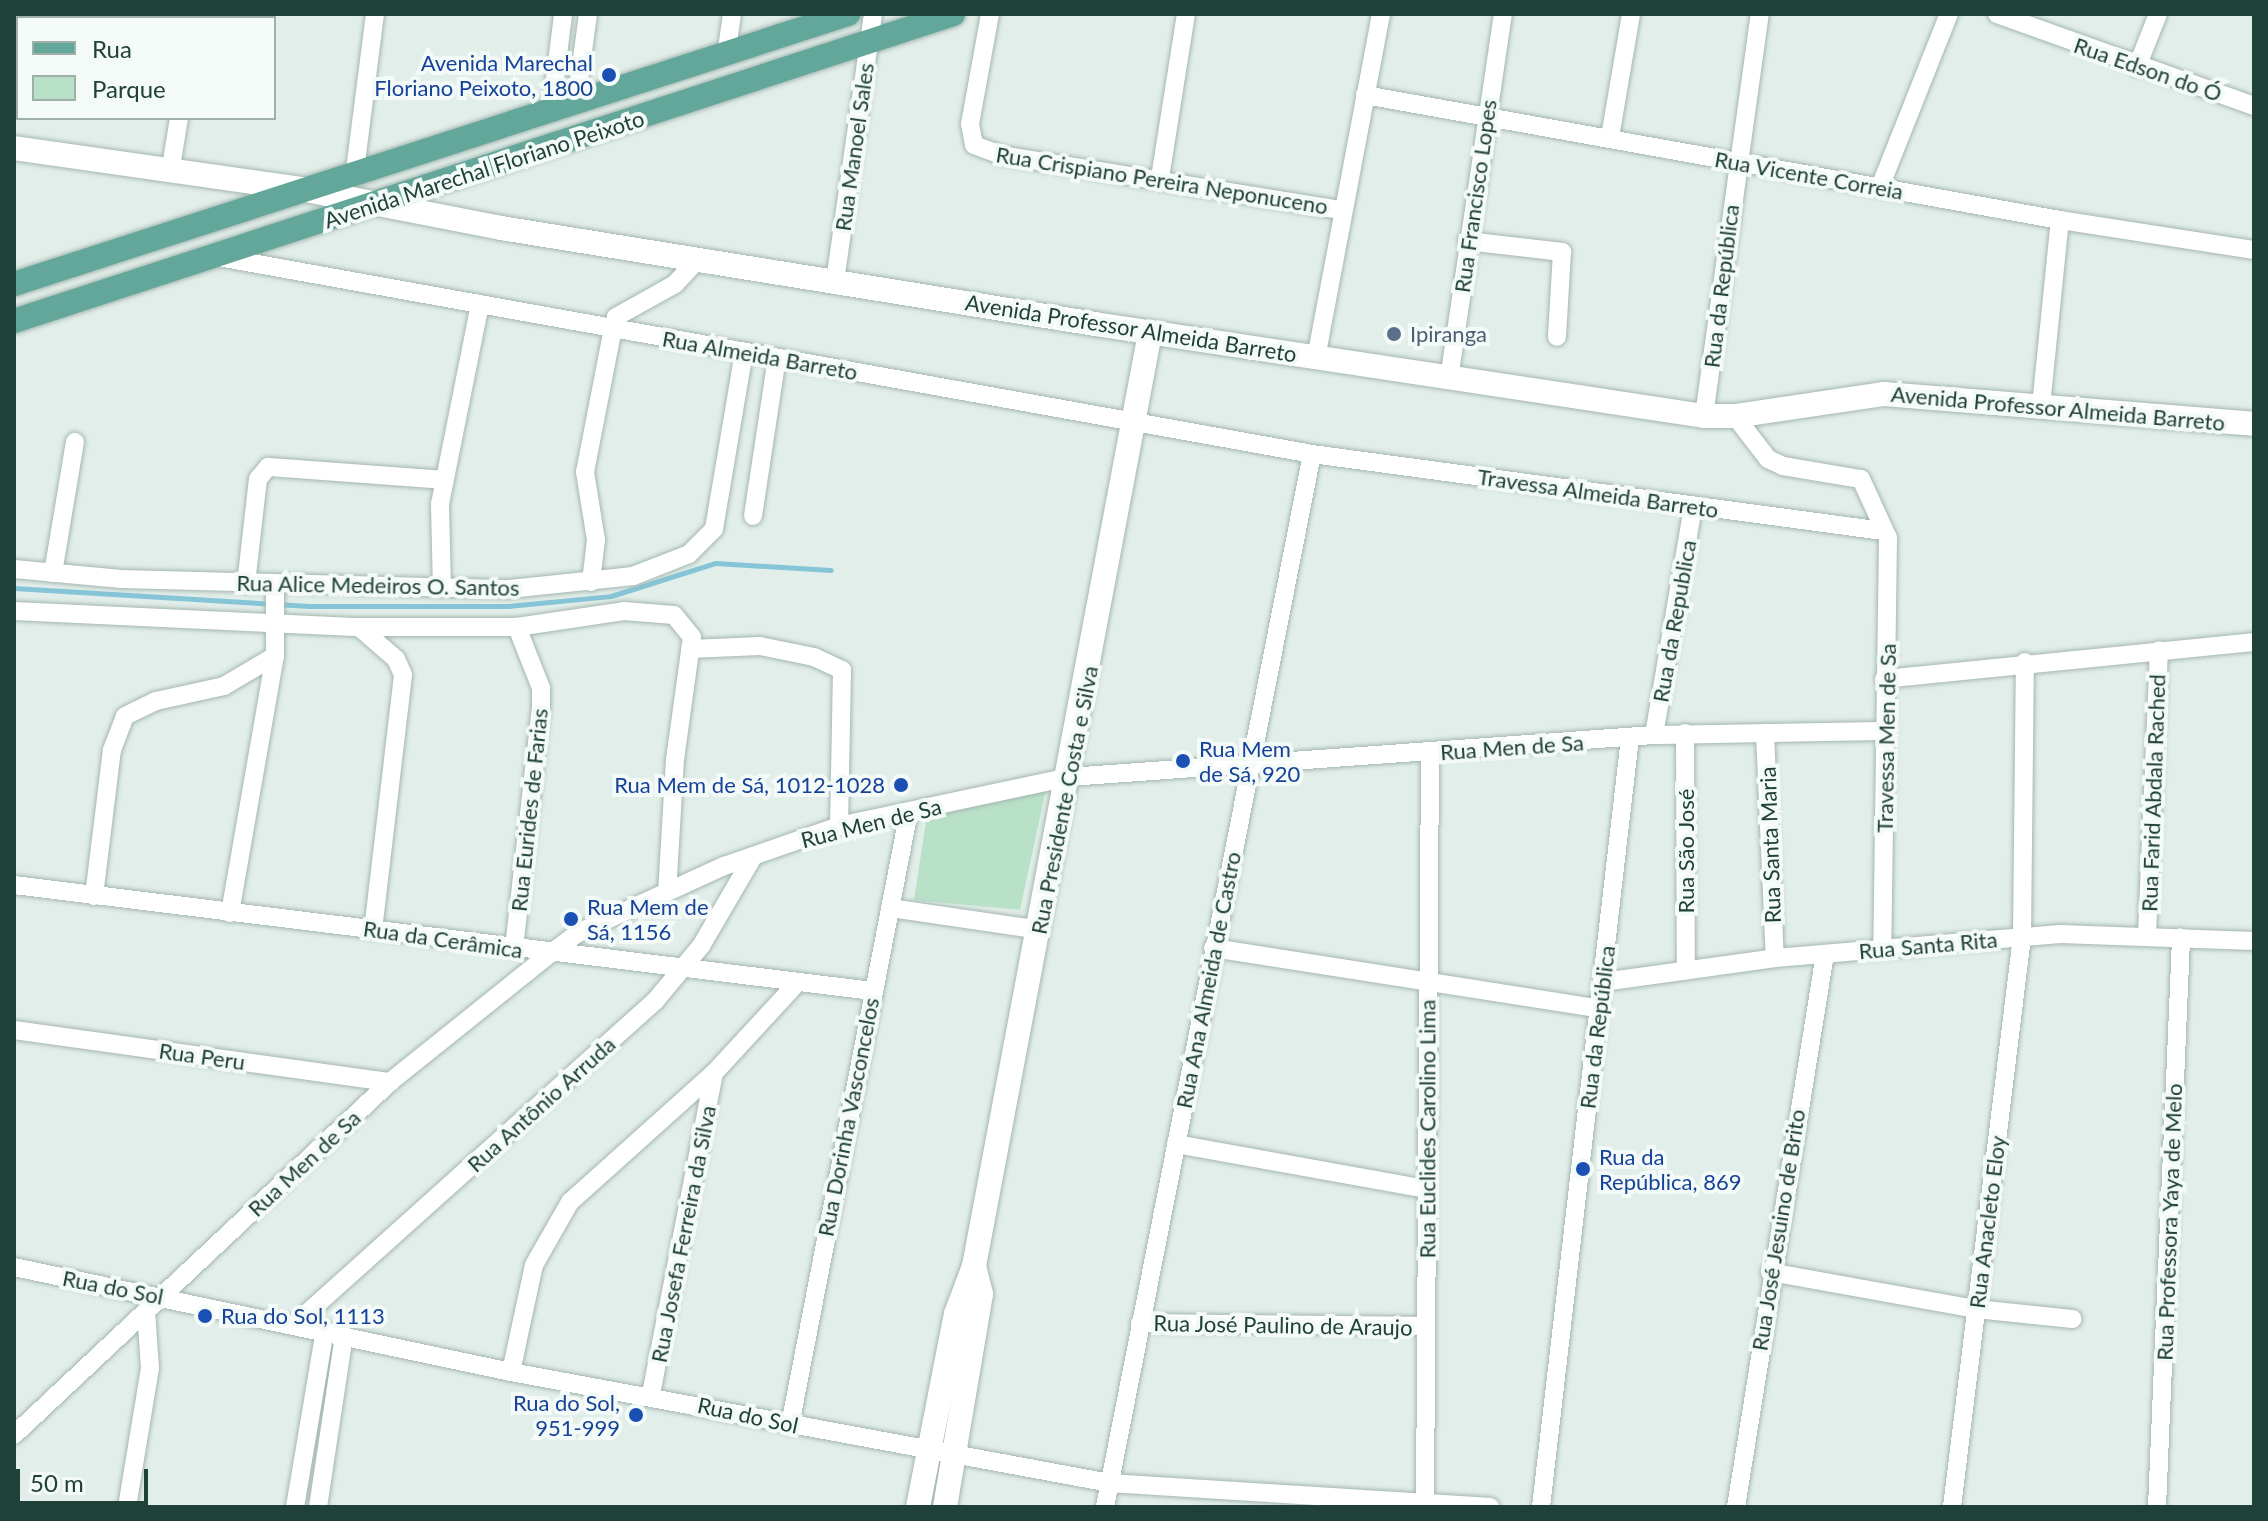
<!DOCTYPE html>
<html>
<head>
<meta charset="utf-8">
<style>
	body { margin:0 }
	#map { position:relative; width:2268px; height:1521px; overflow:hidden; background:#e2eee9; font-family:Lato,sans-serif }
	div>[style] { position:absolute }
	.green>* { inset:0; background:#b9e1c7 }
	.stream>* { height:5px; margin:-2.5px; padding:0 2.5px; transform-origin:2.5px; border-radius:2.5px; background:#86c4d7 }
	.roads { filter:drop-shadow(0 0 2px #a4b6b1) drop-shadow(0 0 2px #a4b6b1) }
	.street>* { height:18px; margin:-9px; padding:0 9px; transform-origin:9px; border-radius:9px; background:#fff }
	.secondary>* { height:24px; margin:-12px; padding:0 12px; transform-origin:12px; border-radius:12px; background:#fff }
	.primary>* { height:24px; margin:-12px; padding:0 12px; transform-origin:12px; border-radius:12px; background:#63a79b }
	.dots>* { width:22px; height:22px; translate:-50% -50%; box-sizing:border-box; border:4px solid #f3faf7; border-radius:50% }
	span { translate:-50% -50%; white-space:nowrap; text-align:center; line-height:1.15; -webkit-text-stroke:8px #f3faf7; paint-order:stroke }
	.transit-label { font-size:22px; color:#164399 }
	.right { translate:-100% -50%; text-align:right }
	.left { translate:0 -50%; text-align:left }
	.street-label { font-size:22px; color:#20403a }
	.service-label { font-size:22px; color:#4e5e75 }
	.frame { position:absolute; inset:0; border:16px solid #20403a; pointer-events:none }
	.legend { position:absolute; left:16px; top:16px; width:260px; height:104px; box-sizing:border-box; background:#f3faf7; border:2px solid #9fb0ab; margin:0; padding:10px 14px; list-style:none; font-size:24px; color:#20403a }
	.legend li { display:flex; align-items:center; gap:16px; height:40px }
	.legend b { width:40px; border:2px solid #9fb0ab }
	.scale { position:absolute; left:16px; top:1469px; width:132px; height:36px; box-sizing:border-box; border:4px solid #20403a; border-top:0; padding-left:10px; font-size:24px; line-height:28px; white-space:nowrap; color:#20403a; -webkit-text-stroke:6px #f3faf7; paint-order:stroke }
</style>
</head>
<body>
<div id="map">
	<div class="green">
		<div style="clip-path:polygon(1048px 780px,1020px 910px,914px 900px,929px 802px)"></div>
	</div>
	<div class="stream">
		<div style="left:14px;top:588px;width:296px;rotate:3.5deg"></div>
		<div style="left:309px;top:606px;width:199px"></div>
		<div style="left:508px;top:606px;width:103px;rotate:-5.5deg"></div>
		<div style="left:611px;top:596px;width:109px;rotate:-17.6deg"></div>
		<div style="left:715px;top:563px;width:116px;rotate:3.5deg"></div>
	</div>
	<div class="roads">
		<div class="street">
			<div style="left:990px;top:14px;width:112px;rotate:100.3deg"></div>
			<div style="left:970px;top:124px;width:21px;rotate:79deg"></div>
			<div style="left:974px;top:145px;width:29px;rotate:20deg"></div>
			<div style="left:1001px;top:155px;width:345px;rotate:9.2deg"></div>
			<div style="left:1997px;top:14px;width:273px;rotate:19.7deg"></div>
			<div style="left:195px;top:18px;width:4px;rotate:-76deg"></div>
			<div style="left:726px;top:56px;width:42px;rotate:-81.9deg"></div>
			<div style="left:2137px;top:67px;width:57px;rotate:-68.4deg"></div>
			<div style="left:1365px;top:95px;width:706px;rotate:10.2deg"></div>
			<div style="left:2060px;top:220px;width:196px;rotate:8.8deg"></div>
			<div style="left:576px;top:102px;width:89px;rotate:-82.2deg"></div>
			<div style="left:551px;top:111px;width:98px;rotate:-82.9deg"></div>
			<div style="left:1610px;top:137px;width:125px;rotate:-80.3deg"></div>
			<div style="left:355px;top:170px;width:157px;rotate:-82.7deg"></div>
			<div style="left:170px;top:173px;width:56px;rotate:-80.7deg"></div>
			<div style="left:1160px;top:178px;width:166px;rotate:-81deg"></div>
			<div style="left:1880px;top:187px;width:186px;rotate:-68.3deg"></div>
			<div style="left:1467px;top:241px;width:96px;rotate:6.6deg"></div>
			<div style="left:1562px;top:252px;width:85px;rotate:93.4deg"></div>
			<div style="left:213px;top:256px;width:1117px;rotate:10.21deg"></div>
			<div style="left:1312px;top:454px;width:576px;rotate:7.68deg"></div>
			<div style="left:835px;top:281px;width:270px;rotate:-81.9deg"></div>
			<div style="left:1316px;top:358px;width:350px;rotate:-79.3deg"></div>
			<div style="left:1449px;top:379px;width:369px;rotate:-81.6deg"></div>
			<div style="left:2041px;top:406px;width:187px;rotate:-84.2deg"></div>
			<div style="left:1704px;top:416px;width:406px;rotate:-82.1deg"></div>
			<div style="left:1735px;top:416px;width:54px;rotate:52.5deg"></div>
			<div style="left:1768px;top:459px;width:17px;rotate:25deg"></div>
			<div style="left:1783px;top:466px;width:79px;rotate:9.5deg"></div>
			<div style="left:1861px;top:479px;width:65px;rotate:65.4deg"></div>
			<div style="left:1888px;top:538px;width:409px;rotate:90.8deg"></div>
			<div style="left:753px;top:516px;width:160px;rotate:-81.4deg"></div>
			<div style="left:14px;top:569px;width:108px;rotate:5.3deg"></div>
			<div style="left:122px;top:579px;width:387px;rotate:1.5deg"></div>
			<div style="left:509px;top:589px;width:125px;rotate:-6deg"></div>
			<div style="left:633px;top:576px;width:60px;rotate:-21.4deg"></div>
			<div style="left:689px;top:554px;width:35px;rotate:-45deg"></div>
			<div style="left:714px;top:529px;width:180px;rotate:-80.4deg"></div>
			<div style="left:53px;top:573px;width:133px;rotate:-80.5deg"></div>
			<div style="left:591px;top:582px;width:42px;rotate:-83.2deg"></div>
			<div style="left:596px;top:540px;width:69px;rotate:-99.2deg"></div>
			<div style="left:585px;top:472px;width:147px;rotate:-79deg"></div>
			<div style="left:613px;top:328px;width:11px;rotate:-75deg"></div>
			<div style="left:616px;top:317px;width:68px;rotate:-29.2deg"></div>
			<div style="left:675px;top:284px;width:35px;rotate:-47deg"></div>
			<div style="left:246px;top:584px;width:106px;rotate:-83.5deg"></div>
			<div style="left:258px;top:479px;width:16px;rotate:-50deg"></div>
			<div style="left:268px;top:467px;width:176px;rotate:4.2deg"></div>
			<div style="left:442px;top:588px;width:84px;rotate:-91.4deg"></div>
			<div style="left:440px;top:504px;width:204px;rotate:-78.7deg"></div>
			<div style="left:14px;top:611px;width:345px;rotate:2.7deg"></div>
			<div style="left:359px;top:627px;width:158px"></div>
			<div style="left:517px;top:627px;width:108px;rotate:-8.5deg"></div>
			<div style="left:624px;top:611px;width:50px;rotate:4.6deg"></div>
			<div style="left:674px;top:615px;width:28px;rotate:51deg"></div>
			<div style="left:692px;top:637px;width:123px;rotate:97.9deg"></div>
			<div style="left:675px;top:759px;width:133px;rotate:93.4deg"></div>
			<div style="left:359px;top:627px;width:49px;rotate:40.9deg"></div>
			<div style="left:396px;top:659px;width:17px;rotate:66deg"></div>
			<div style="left:403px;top:675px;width:257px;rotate:96.7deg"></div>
			<div style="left:690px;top:649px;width:70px;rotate:-2.5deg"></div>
			<div style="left:760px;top:646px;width:55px;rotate:11.5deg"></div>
			<div style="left:814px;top:657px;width:31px;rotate:25deg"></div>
			<div style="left:842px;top:670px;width:156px;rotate:91.1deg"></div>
			<div style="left:1884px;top:679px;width:372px;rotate:-5.7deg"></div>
			<div style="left:1685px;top:733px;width:236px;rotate:89.8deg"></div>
			<div style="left:1765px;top:733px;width:225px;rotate:87.5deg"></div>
			<div style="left:1654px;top:735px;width:231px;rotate:-80.3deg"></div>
			<div style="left:14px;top:885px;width:865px;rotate:7.04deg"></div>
			<div style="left:94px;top:896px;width:147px;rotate:-83deg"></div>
			<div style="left:112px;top:750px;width:36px;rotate:-69deg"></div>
			<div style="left:125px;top:716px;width:34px;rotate:-26deg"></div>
			<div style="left:156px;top:701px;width:70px;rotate:-12.4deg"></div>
			<div style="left:224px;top:686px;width:59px;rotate:-30.5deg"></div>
			<div style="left:890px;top:908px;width:152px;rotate:8.3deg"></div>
			<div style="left:230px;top:913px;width:261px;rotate:-80.1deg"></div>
			<div style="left:275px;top:656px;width:71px;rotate:-90deg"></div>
			<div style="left:2147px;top:935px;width:285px;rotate:-87.6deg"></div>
			<div style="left:514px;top:948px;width:243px;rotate:-83.6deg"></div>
			<div style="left:541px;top:707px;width:19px;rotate:-90deg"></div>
			<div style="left:541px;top:688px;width:66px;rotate:-111.5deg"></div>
			<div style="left:1213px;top:948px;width:390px;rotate:8.9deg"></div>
			<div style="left:1603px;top:982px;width:174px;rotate:-7.9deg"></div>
			<div style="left:1775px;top:958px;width:286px;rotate:-4.8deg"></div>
			<div style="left:2060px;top:934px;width:194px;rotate:2.1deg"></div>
			<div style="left:14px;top:1030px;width:380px;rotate:7.9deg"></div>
			<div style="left:1176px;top:1144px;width:255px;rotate:10.2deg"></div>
			<div style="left:14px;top:1267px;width:508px;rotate:11.93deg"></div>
			<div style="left:511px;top:1372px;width:609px;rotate:10.5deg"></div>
			<div style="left:1110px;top:1483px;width:381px;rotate:3.6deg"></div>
			<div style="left:1770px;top:1272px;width:209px;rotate:10.2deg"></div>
			<div style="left:1976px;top:1309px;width:97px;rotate:5.9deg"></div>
			<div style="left:1140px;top:1323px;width:286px;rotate:0.6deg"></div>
			<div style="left:295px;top:1324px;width:484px;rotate:-41.9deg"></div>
			<div style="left:655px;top:1001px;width:72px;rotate:-50.1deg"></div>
			<div style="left:701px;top:946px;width:103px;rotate:-59.7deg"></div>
			<div style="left:511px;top:1372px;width:109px;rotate:-77.9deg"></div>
			<div style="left:534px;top:1265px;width:73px;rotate:-60.3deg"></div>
			<div style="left:570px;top:1202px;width:193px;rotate:-41.9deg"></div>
			<div style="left:714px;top:1073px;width:124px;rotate:-47.3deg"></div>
			<div style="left:651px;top:1394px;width:327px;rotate:-78.9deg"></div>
			<div style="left:790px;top:1425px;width:625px;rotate:-79.03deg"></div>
			<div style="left:14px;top:1435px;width:516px;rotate:-43.19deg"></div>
			<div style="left:390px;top:1082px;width:205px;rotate:-38.7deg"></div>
			<div style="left:550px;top:954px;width:35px;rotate:-37deg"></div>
			<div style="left:578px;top:933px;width:161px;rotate:-24.7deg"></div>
			<div style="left:724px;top:866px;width:122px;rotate:-19.2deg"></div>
			<div style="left:839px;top:826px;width:235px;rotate:-12deg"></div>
			<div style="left:1069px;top:777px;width:587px;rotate:-4.11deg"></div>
			<div style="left:1654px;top:735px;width:231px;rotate:-1deg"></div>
			<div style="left:1425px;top:1505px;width:752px;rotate:-89.62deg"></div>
			<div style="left:127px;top:1507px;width:141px;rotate:-80.6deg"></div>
			<div style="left:150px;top:1368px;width:57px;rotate:-94deg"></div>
			<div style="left:295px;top:1507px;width:180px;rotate:-80.4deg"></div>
			<div style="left:318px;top:1507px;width:174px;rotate:-81.4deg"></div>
			<div style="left:1105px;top:1507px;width:1073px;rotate:-78.88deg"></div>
			<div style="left:1541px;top:1507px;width:774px;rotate:-83.4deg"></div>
			<div style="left:1736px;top:1507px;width:560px;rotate:-80.86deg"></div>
			<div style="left:1952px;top:1507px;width:574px;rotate:-83deg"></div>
			<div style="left:2022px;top:937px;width:275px;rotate:-89.4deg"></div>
			<div style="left:2157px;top:1507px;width:570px;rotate:-87.58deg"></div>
		</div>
		<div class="secondary">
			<div style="left:14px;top:148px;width:290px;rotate:8.1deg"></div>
			<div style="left:301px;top:189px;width:204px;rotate:11deg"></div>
			<div style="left:501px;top:228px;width:602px;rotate:9.18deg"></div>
			<div style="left:1095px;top:324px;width:616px;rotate:8.59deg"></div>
			<div style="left:1704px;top:416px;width:31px"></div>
			<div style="left:1735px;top:416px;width:151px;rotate:-8.4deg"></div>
			<div style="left:1884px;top:394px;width:371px;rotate:4.6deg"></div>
			<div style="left:918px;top:1507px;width:197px;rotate:-78.9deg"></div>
			<div style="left:956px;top:1314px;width:51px;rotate:-69.4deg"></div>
			<div style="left:974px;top:1266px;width:949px;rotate:-79.32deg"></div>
			<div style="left:945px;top:1507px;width:216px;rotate:-80.4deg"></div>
			<div style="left:981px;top:1294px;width:29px;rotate:-104deg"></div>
		</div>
		<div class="primary">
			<div style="left:14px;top:284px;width:877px;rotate:-17.94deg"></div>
			<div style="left:14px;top:321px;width:988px;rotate:-18.1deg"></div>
		</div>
	</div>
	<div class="dots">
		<div style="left:609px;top:75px;background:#1a4fb4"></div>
		<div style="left:1394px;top:334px;background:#5c6f8a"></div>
		<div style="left:1183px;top:761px;background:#1a4fb4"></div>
		<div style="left:901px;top:785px;background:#1a4fb4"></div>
		<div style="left:571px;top:919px;background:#1a4fb4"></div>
		<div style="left:1583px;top:1169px;background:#1a4fb4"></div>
		<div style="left:205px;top:1316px;background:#1a4fb4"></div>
		<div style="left:636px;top:1415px;background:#1a4fb4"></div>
	</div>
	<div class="transit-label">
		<span class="right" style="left:593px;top:75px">Avenida Marechal<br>Floriano Peixoto, 1800</span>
		<span class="left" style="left:1199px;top:761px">Rua Mem<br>de Sá, 920</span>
		<span class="right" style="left:885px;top:785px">Rua Mem de Sá, 1012-1028</span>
		<span class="left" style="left:587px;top:919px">Rua Mem de<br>Sá, 1156</span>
		<span class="left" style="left:1599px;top:1169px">Rua da<br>República, 869</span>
		<span class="left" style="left:221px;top:1316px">Rua do Sol, 1113</span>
		<span class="right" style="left:620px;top:1415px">Rua do Sol,<br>951-999</span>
	</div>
	<div class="street-label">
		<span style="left:2148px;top:69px;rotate:19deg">Rua Edson do Ó</span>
		<span style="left:854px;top:147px;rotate:-82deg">Rua Manoel Sales</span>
		<span style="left:484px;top:169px;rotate:-18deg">Avenida Marechal Floriano Peixoto</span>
		<span style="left:1809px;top:175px;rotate:10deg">Rua Vicente Correia</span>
		<span style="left:1162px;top:180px;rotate:9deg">Rua Crispiano Pereira Neponuceno</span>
		<span style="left:1475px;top:196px;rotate:-82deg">Rua Francisco Lopes</span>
		<span style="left:1721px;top:286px;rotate:-83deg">Rua da República</span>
		<span style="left:1131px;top:328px;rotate:9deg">Avenida Professor Almeida Barreto</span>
		<span style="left:760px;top:355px;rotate:10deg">Rua Almeida Barreto</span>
		<span style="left:2058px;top:408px;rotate:5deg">Avenida Professor Almeida Barreto</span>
		<span style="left:1598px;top:493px;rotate:8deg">Travessa Almeida Barreto</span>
		<span style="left:378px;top:585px;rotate:1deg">Rua Alice Medeiros O. Santos</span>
		<span style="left:1674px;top:621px;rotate:-80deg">Rua da Republica</span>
		<span style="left:1886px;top:738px;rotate:-89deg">Travessa Men de Sa</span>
		<span style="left:1512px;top:747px;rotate:-4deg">Rua Men de Sa</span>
		<span style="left:2153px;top:793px;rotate:-88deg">Rua Farid Abdala Rached</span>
		<span style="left:1064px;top:800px;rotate:-79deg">Rua Presidente Costa e Silva</span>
		<span style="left:529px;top:810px;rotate:-84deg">Rua Eurides de Farias</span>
		<span style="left:871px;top:823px;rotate:-14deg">Rua Men de Sa</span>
		<span style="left:1770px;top:845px;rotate:-92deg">Rua Santa Maria</span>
		<span style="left:1686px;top:851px;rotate:-90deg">Rua São José</span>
		<span style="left:443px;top:939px;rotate:8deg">Rua da Cerâmica</span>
		<span style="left:1928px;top:945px;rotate:-5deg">Rua Santa Rita</span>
		<span style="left:1208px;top:980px;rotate:-79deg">Rua Ana Almeida de Castro</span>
		<span style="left:1597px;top:1027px;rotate:-83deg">Rua da República</span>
		<span style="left:202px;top:1056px;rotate:8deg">Rua Peru</span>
		<span style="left:541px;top:1104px;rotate:-42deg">Rua Antônio Arruda</span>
		<span style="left:848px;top:1117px;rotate:-79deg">Rua Dorinha Vasconcelos</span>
		<span style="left:1427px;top:1129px;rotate:-90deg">Rua Euclides Carolino Lima</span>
		<span style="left:304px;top:1163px;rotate:-43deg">Rua Men de Sa</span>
		<span style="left:1987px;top:1222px;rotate:-83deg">Rua Anacleto Eloy</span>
		<span style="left:2169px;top:1222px;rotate:-88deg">Rua Professora Yaya de Melo</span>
		<span style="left:1778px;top:1230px;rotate:-81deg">Rua José Jesuino de Brito</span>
		<span style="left:683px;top:1234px;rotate:-79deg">Rua Josefa Ferreira da Silva</span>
		<span style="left:113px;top:1287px;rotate:11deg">Rua do Sol</span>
		<span style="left:1283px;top:1325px;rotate:1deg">Rua José Paulino de Araujo</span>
		<span style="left:748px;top:1415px;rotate:12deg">Rua do Sol</span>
	</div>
	<div class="service-label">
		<span class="left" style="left:1410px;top:334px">Ipiranga</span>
	</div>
	<div class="frame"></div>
	<ul class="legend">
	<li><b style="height:10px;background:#63a79b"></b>Rua</li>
	<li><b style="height:22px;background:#b9e1c7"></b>Parque</li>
	</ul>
	<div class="scale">50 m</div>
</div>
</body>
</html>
